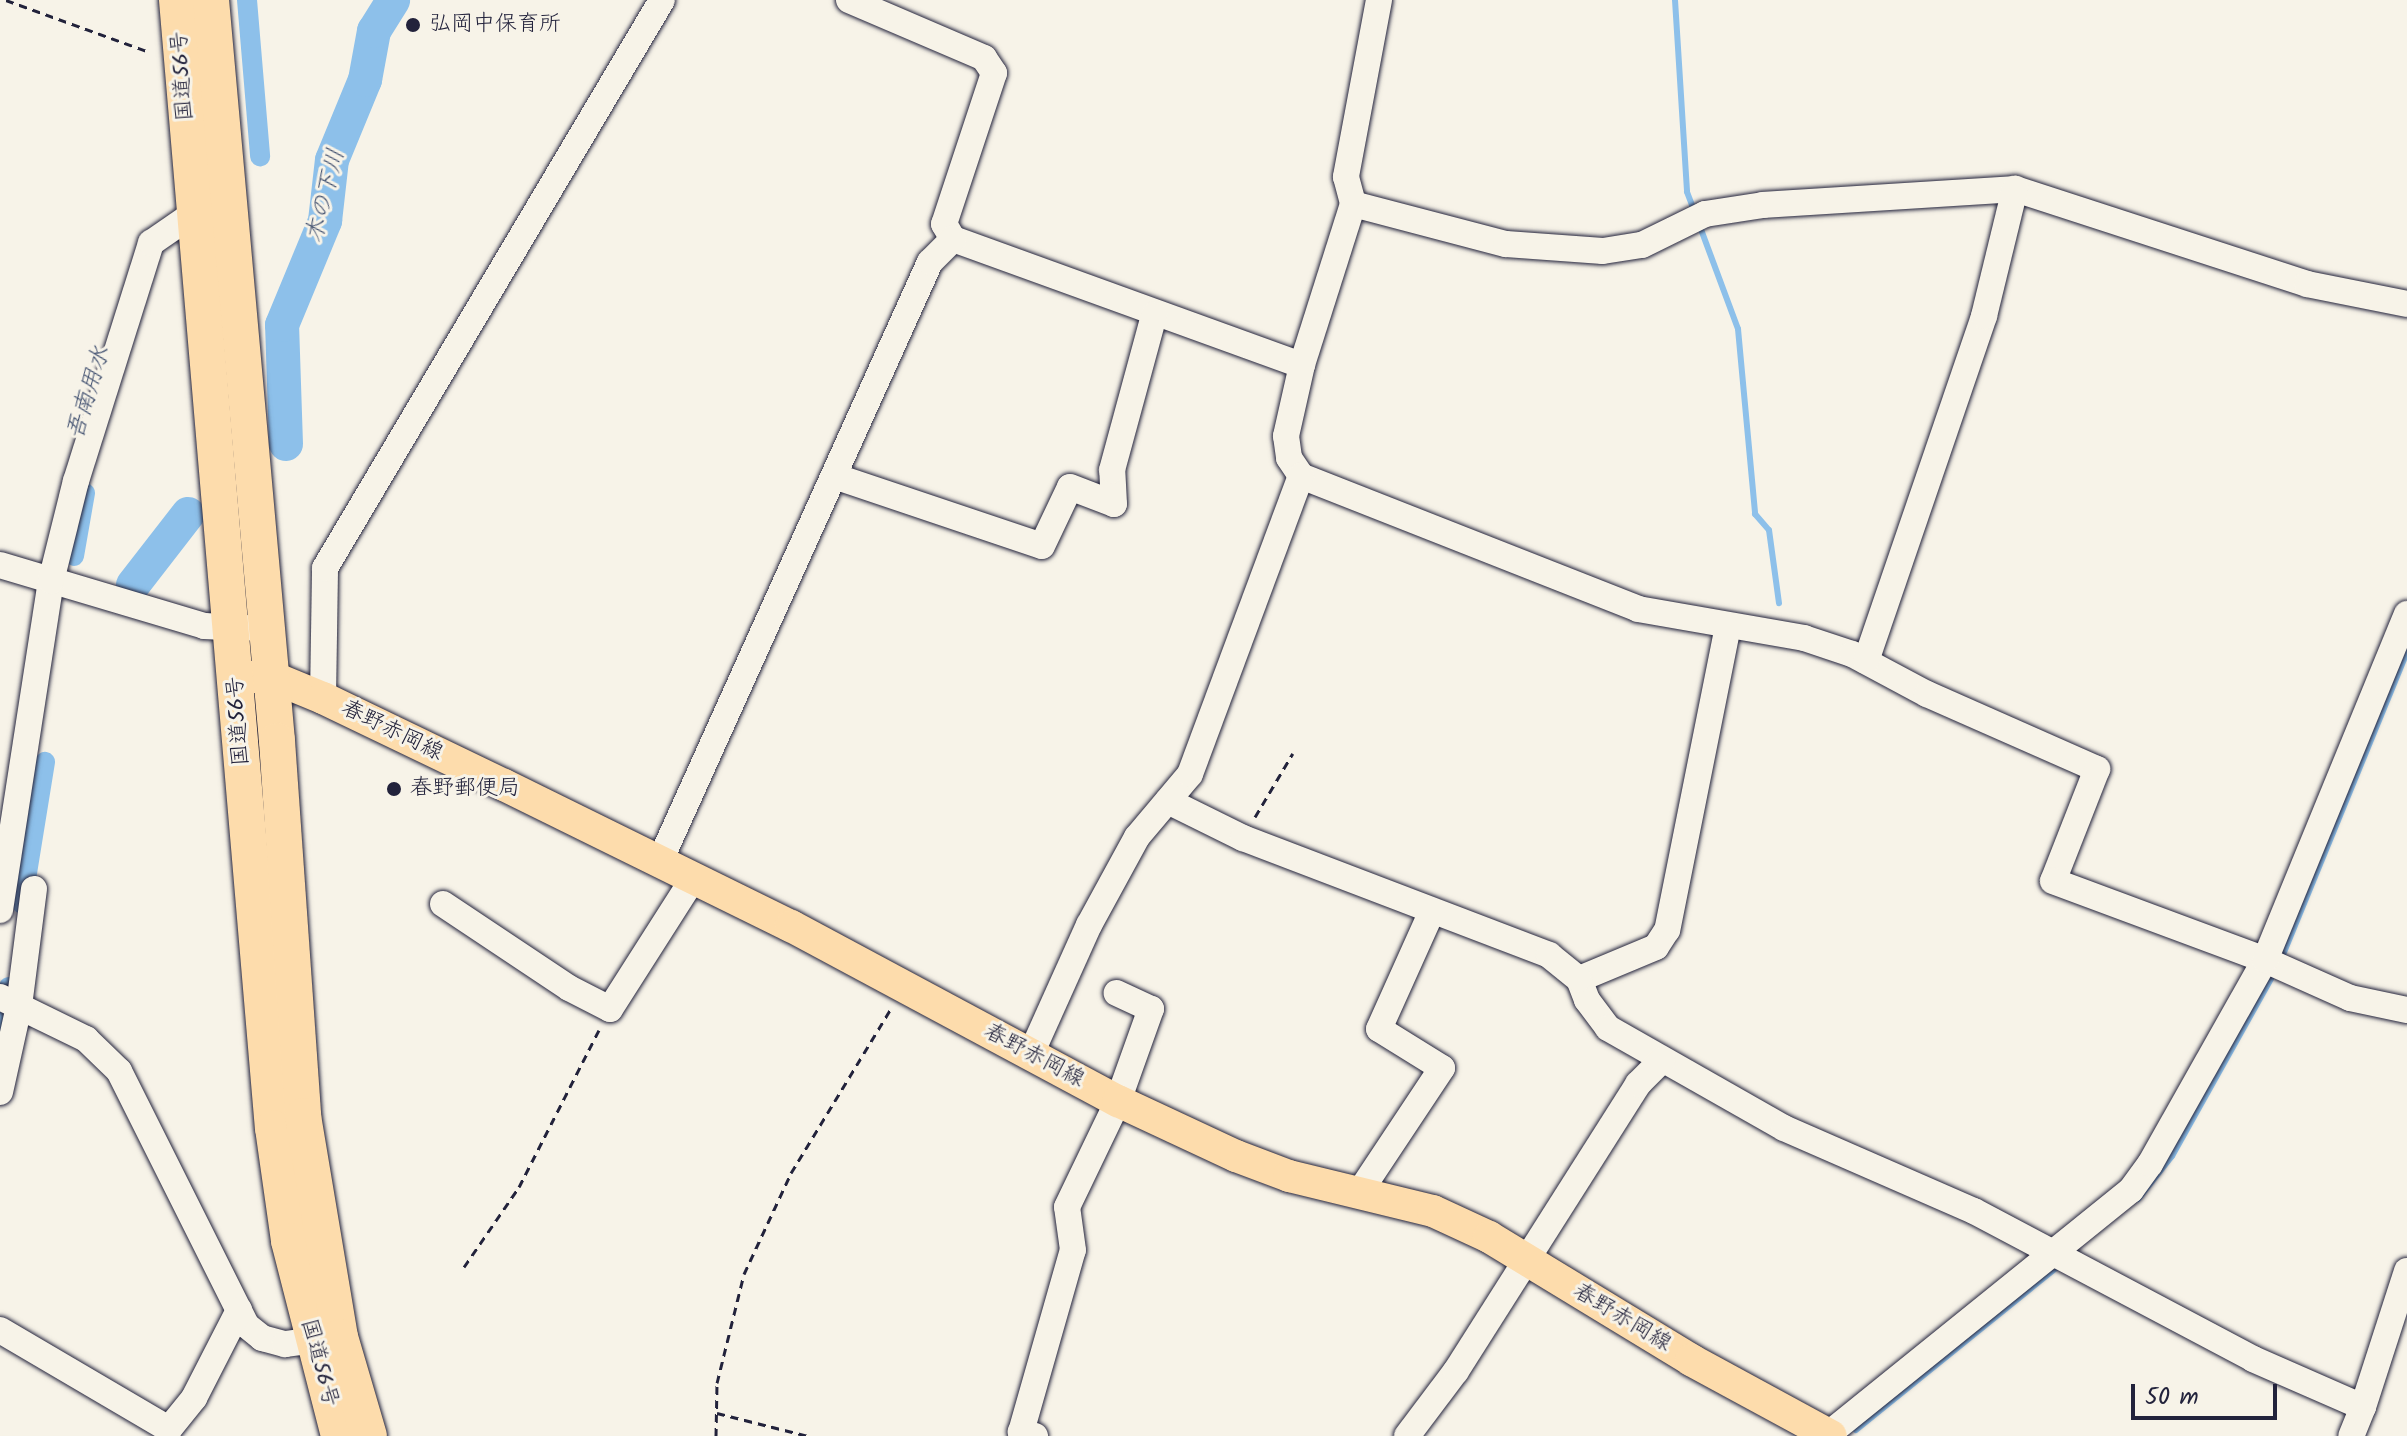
<!DOCTYPE html>
<html>
<head>
<meta charset="utf-8">
<style>
	body { margin:0 }
	#map { position:relative; width:2407px; height:1436px; overflow:hidden; background:#f7f3e8; font-family:Kalam,"Klee One",sans-serif }
	div>[style] { position:absolute }
	.stream>* { height:6px; margin:-3px; padding:0 3px; transform-origin:3px; border-radius:3px; background:#8dc0ea }
	.canal>* { height:20px; margin:-10px; padding:0 10px; transform-origin:10px; border-radius:10px; background:#8dc0ea }
	.river>* { height:34px; margin:-17px; padding:0 17px; transform-origin:17px; border-radius:17px; background:#8dc0ea }
	.path>* { height:3px; margin-top:-1.5px; transform-origin:0; background:repeating-linear-gradient(90deg,#22223b 0 8px,transparent 0 14px) }
	.roads { filter:drop-shadow(0 0 2px #22223b) drop-shadow(0 0 2px #22223b) }
	.minor>* { height:26px; margin:-13px; padding:0 13px; transform-origin:13px; border-radius:13px; background:#f7f3e8 }
	.major>* { height:32px; margin:-16px; padding:0 16px; transform-origin:16px; border-radius:16px; background:#fddcac }
	.highway>* { height:36px; margin:-18px; padding:0 18px; transform-origin:18px; border-radius:18px; background:#fddcac }
	.dots>* { width:22px; height:22px; translate:-50% -50%; box-sizing:border-box; border:4px solid #f7f3e8; border-radius:50% }
	span { translate:-50% -50%; white-space:nowrap; text-align:center; line-height:1.15; -webkit-text-stroke:6px #f7f3e8; paint-order:stroke }
	.poi-label { font-size:22px; color:#22223b }
	.left { translate:0 -50%; text-align:left }
	.street-label { font-size:22px; color:#22223b }
	.water-label { font-size:24px; color:#425170; font-style:italic }
	.scale { position:absolute; left:2131px; top:1384px; width:146px; height:36px; box-sizing:border-box; border:4px solid #22223b; border-top:0; padding-left:10px; font-size:24px; line-height:28px; white-space:nowrap; color:#22223b; -webkit-text-stroke:6px #f7f3e8; paint-order:stroke }
</style>
</head>
<body>
<div id="map">
	<div class="stream">
		<div style="left:1675px;top:0;width:192px;rotate:86.4deg"></div>
		<div style="left:1687px;top:192px;width:19px;rotate:69deg"></div>
		<div style="left:1699px;top:224px;width:112px;rotate:69.6deg"></div>
		<div style="left:1738px;top:329px;width:186px;rotate:84.7deg"></div>
		<div style="left:1755px;top:514px;width:21px;rotate:49deg"></div>
		<div style="left:1769px;top:530px;width:74px;rotate:82.2deg"></div>
		<div style="left:2282px;top:957px;width:330px;rotate:-67.7deg"></div>
		<div style="left:2138px;top:1199px;width:55px;rotate:-51.7deg"></div>
		<div style="left:2172px;top:1156px;width:203px;rotate:-60.8deg"></div>
		<div style="left:1856px;top:1430px;width:264px;rotate:-39deg"></div>
	</div>
	<div class="canal">
		<div style="left:247px;top:0;width:157px;rotate:85.2deg"></div>
		<div style="left:74px;top:556px;width:64px;rotate:-80.1deg"></div>
		<div style="left:22px;top:904px;width:144px;rotate:-80.8deg"></div>
		<div style="left:0;top:1030px;width:44px;rotate:-78.2deg"></div>
	</div>
	<div class="river">
		<div style="left:286px;top:444px;width:119px;rotate:-91.9deg"></div>
		<div style="left:282px;top:325px;width:113px;rotate:-67.5deg"></div>
		<div style="left:325px;top:221px;width:61px;rotate:-83.5deg"></div>
		<div style="left:332px;top:160px;width:87px;rotate:-67.6deg"></div>
		<div style="left:365px;top:80px;width:50px;rotate:-79.6deg"></div>
		<div style="left:374px;top:31px;width:36px;rotate:-58deg"></div>
		<div style="left:133px;top:585px;width:90px;rotate:-52.2deg"></div>
	</div>
	<div class="path">
		<div style="left:6px;top:0;width:153px;rotate:19.9deg"></div>
		<div style="left:1255px;top:817px;width:74px;rotate:-59.3deg"></div>
		<div style="left:464px;top:1267px;width:97px;rotate:-55.5deg"></div>
		<div style="left:519px;top:1187px;width:176px;rotate:-63deg"></div>
		<div style="left:717px;top:1413px;width:94px;rotate:14.2deg"></div>
		<div style="left:716px;top:1436px;width:53px;rotate:-88.9deg"></div>
		<div style="left:717px;top:1383px;width:112px;rotate:-76.1deg"></div>
		<div style="left:744px;top:1274px;width:111px;rotate:-65deg"></div>
		<div style="left:791px;top:1173px;width:191px;rotate:-58.7deg"></div>
	</div>
	<div class="roads">
		<div class="minor">
			<div style="left:849px;top:0;width:147px;rotate:23.2deg"></div>
			<div style="left:984px;top:58px;width:18px;rotate:56deg"></div>
			<div style="left:994px;top:73px;width:159px;rotate:108.3deg"></div>
			<div style="left:944px;top:224px;width:17px;rotate:59deg"></div>
			<div style="left:953px;top:239px;width:371px;rotate:19.9deg"></div>
			<div style="left:1379px;top:0;width:180px;rotate:100.6deg"></div>
			<div style="left:1346px;top:177px;width:28px;rotate:75deg"></div>
			<div style="left:1353px;top:204px;width:169px;rotate:107.6deg"></div>
			<div style="left:1302px;top:365px;width:73px;rotate:102.7deg"></div>
			<div style="left:1286px;top:436px;width:22px;rotate:82deg"></div>
			<div style="left:1289px;top:458px;width:22px;rotate:56deg"></div>
			<div style="left:1301px;top:476px;width:362px;rotate:21.5deg"></div>
			<div style="left:1638px;top:609px;width:169px;rotate:9.9deg"></div>
			<div style="left:1804px;top:638px;width:51px;rotate:18.4deg"></div>
			<div style="left:1852px;top:654px;width:85px;rotate:28.1deg"></div>
			<div style="left:1927px;top:694px;width:186px;rotate:23.8deg"></div>
			<div style="left:2097px;top:769px;width:120px;rotate:111.4deg"></div>
			<div style="left:2053px;top:881px;width:226px;rotate:20.4deg"></div>
			<div style="left:2265px;top:960px;width:93px;rotate:24.1deg"></div>
			<div style="left:2350px;top:998px;width:58px;rotate:11.9deg"></div>
			<div style="left:1353px;top:204px;width:158px;rotate:14.7deg"></div>
			<div style="left:1506px;top:244px;width:97px;rotate:4.1deg"></div>
			<div style="left:1603px;top:251px;width:39px;rotate:-9deg"></div>
			<div style="left:1642px;top:245px;width:70px;rotate:-26.2deg"></div>
			<div style="left:1705px;top:214px;width:59px;rotate:-8.8deg"></div>
			<div style="left:1763px;top:205px;width:253px;rotate:-3.6deg"></div>
			<div style="left:2015px;top:189px;width:307px;rotate:18deg"></div>
			<div style="left:2307px;top:284px;width:102px;rotate:11.3deg"></div>
			<div style="left:834px;top:476px;width:219px;rotate:18.6deg"></div>
			<div style="left:1042px;top:546px;width:65px;rotate:-64.6deg"></div>
			<div style="left:1070px;top:487px;width:47px;rotate:21.1deg"></div>
			<div style="left:1114px;top:504px;width:34px;rotate:-93deg"></div>
			<div style="left:1112px;top:470px;width:161px;rotate:-74.8deg"></div>
			<div style="left:0;top:565px;width:213px;rotate:16.6deg"></div>
			<div style="left:204px;top:626px;width:42px;rotate:2.7deg"></div>
			<div style="left:1728px;top:626px;width:310px;rotate:101.3deg"></div>
			<div style="left:1667px;top:930px;width:20px;rotate:123deg"></div>
			<div style="left:1656px;top:947px;width:83px;rotate:157.4deg"></div>
			<div style="left:1579px;top:979px;width:22px;rotate:69deg"></div>
			<div style="left:1587px;top:1000px;width:35px;rotate:53deg"></div>
			<div style="left:1608px;top:1028px;width:202px;rotate:29.6deg"></div>
			<div style="left:1784px;top:1128px;width:207px;rotate:23.6deg"></div>
			<div style="left:1974px;top:1211px;width:316px;rotate:27.9deg"></div>
			<div style="left:2253px;top:1359px;width:120px;rotate:23.6deg"></div>
			<div style="left:2363px;top:1407px;width:31px;rotate:112deg"></div>
			<div style="left:1866px;top:661px;width:365px;rotate:-71.1deg"></div>
			<div style="left:1984px;top:316px;width:131px;rotate:-76.3deg"></div>
			<div style="left:323px;top:698px;width:130px;rotate:-89.1deg"></div>
			<div style="left:325px;top:568px;width:660px;rotate:-59.32deg"></div>
			<div style="left:1168px;top:801px;width:84px;rotate:26.3deg"></div>
			<div style="left:1243px;top:838px;width:328px;rotate:20.9deg"></div>
			<div style="left:1549px;top:955px;width:38px;rotate:39deg"></div>
			<div style="left:660px;top:861px;width:657px;rotate:-65.74deg"></div>
			<div style="left:930px;top:262px;width:33px;rotate:-45deg"></div>
			<div style="left:443px;top:904px;width:151px;rotate:33.7deg"></div>
			<div style="left:569px;top:988px;width:46px;rotate:27.1deg"></div>
			<div style="left:610px;top:1009px;width:156px;rotate:-57.5deg"></div>
			<div style="left:0;top:910px;width:333px;rotate:-81.2deg"></div>
			<div style="left:51px;top:581px;width:103px;rotate:-76deg"></div>
			<div style="left:76px;top:481px;width:250px;rotate:-72.5deg"></div>
			<div style="left:151px;top:243px;width:51px;rotate:-34.6deg"></div>
			<div style="left:0;top:997px;width:96px;rotate:26deg"></div>
			<div style="left:86px;top:1039px;width:46px;rotate:44.1deg"></div>
			<div style="left:119px;top:1071px;width:284px;rotate:63.4deg"></div>
			<div style="left:246px;top:1325px;width:21px;rotate:39deg"></div>
			<div style="left:262px;top:1338px;width:24px;rotate:15deg"></div>
			<div style="left:285px;top:1344px;width:44px;rotate:-7.8deg"></div>
			<div style="left:1030px;top:1056px;width:144px;rotate:-65.8deg"></div>
			<div style="left:1089px;top:925px;width:100px;rotate:-61.4deg"></div>
			<div style="left:1137px;top:837px;width:82px;rotate:-49.9deg"></div>
			<div style="left:1190px;top:774px;width:318px;rotate:-69.6deg"></div>
			<div style="left:0;top:1092px;width:88px;rotate:-77.5deg"></div>
			<div style="left:19px;top:1006px;width:118px;rotate:-82.7deg"></div>
			<div style="left:1359px;top:1193px;width:150px;rotate:-56.4deg"></div>
			<div style="left:1442px;top:1068px;width:74px;rotate:-148.2deg"></div>
			<div style="left:1379px;top:1029px;width:129px;rotate:-65.8deg"></div>
			<div style="left:0;top:1330px;width:196px;rotate:30.4deg"></div>
			<div style="left:169px;top:1429px;width:40px;rotate:-51deg"></div>
			<div style="left:194px;top:1398px;width:99px;rotate:-62.9deg"></div>
			<div style="left:2363px;top:1407px;width:143px;rotate:-72.1deg"></div>
			<div style="left:1035px;top:1436px;width:15px;rotate:-164deg"></div>
			<div style="left:1021px;top:1432px;width:189px;rotate:-74.1deg"></div>
			<div style="left:1073px;top:1250px;width:43px;rotate:-97.9deg"></div>
			<div style="left:1067px;top:1207px;width:118px;rotate:-64.3deg"></div>
			<div style="left:1118px;top:1101px;width:98px;rotate:-70.3deg"></div>
			<div style="left:1151px;top:1009px;width:38px;rotate:-155deg"></div>
			<div style="left:1407px;top:1436px;width:81px;rotate:-53deg"></div>
			<div style="left:1456px;top:1371px;width:340px;rotate:-57.6deg"></div>
			<div style="left:1638px;top:1084px;width:34px;rotate:-45deg"></div>
			<div style="left:1826px;top:1436px;width:392px;rotate:-38.9deg"></div>
			<div style="left:2131px;top:1190px;width:32px;rotate:-54deg"></div>
			<div style="left:2150px;top:1164px;width:234px;rotate:-60.6deg"></div>
			<div style="left:2265px;top:960px;width:374px;rotate:-67.7deg"></div>
		</div>
		<div class="major">
			<div style="left:247px;top:677px;width:25px"></div>
			<div style="left:272px;top:677px;width:55px;rotate:22.4deg"></div>
			<div style="left:323px;top:698px;width:201px;rotate:25.7deg"></div>
			<div style="left:504px;top:785px;width:320px;rotate:26.2deg"></div>
			<div style="left:791px;top:926px;width:371px;rotate:28.2deg"></div>
			<div style="left:1118px;top:1101px;width:130px;rotate:25deg"></div>
			<div style="left:1236px;top:1156px;width:57px;rotate:20.7deg"></div>
			<div style="left:1289px;top:1176px;width:148px;rotate:13.7deg"></div>
			<div style="left:1433px;top:1211px;width:62px;rotate:24.9deg"></div>
			<div style="left:1489px;top:1237px;width:237px;rotate:31.3deg"></div>
			<div style="left:1691px;top:1360px;width:159px;rotate:28.5deg"></div>
		</div>
		<div class="highway">
			<div style="left:177px;top:0;width:1132px;rotate:85.14deg"></div>
			<div style="left:273px;top:1128px;width:114px;rotate:81.9deg"></div>
			<div style="left:289px;top:1241px;width:201px;rotate:75.6deg"></div>
			<div style="left:211px;top:0;width:744px;rotate:84.91deg"></div>
			<div style="left:277px;top:741px;width:376px;rotate:86deg"></div>
			<div style="left:303px;top:1116px;width:224px;rotate:80.5deg"></div>
			<div style="left:340px;top:1337px;width:103px;rotate:73.7deg"></div>
		</div>
	</div>
	<div class="dots">
		<div style="left:413px;top:25px;background:#22223b"></div>
		<div style="left:394px;top:789px;background:#22223b"></div>
	</div>
	<div class="poi-label">
		<span class="left" style="left:429px;top:25px">弘岡中保育所</span>
		<span class="left" style="left:410px;top:789px">春野郵便局</span>
	</div>
	<div class="street-label">
		<span style="left:183px;top:76px;rotate:-94deg">国道56号</span>
		<span style="left:239px;top:721px;rotate:-94deg">国道56号</span>
		<span style="left:392px;top:731px;rotate:26deg">春野赤岡線</span>
		<span style="left:1034px;top:1056px;rotate:28deg">春野赤岡線</span>
		<span style="left:1622px;top:1318px;rotate:31deg">春野赤岡線</span>
		<span style="left:319px;top:1363px;rotate:75deg">国道56号</span>
	</div>
	<div class="water-label">
		<span style="left:326px;top:196px;rotate:-76deg">木の下川</span>
		<span style="left:89px;top:393px;rotate:-73deg">吾南用水</span>
	</div>
	<div class="scale">50 m</div>
</div>
</body>
</html>
